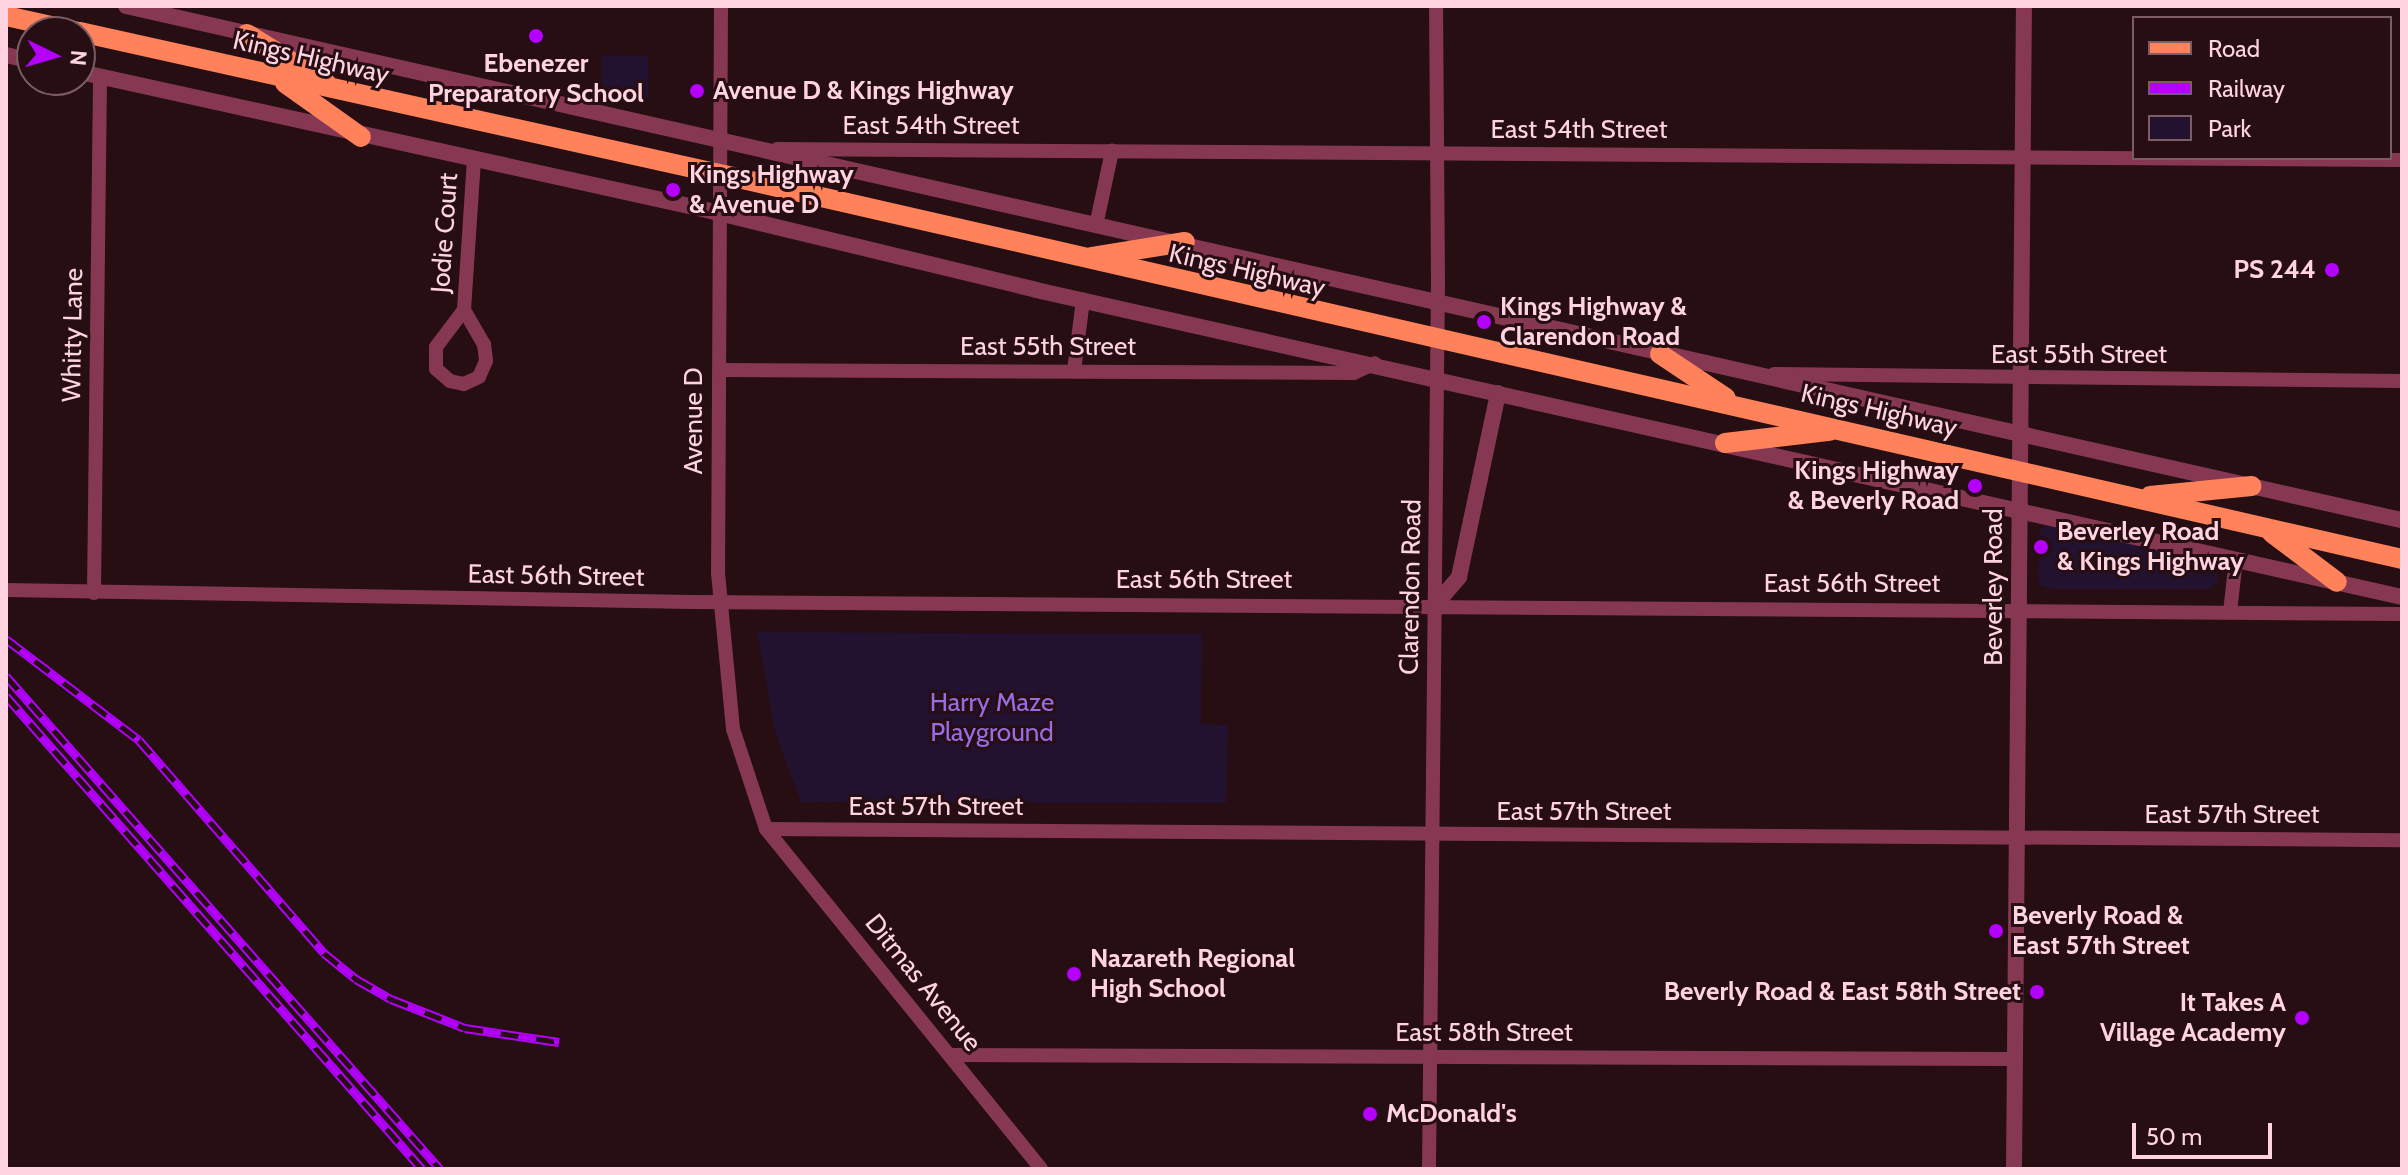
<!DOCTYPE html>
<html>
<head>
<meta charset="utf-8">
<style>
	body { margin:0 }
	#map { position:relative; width:2408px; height:1175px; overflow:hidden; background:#260e13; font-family:Cabin,sans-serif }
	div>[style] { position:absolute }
	.green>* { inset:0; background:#231130 }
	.minor>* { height:14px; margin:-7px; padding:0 7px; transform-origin:7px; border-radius:7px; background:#863853 }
	.tertiary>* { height:16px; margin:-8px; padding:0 8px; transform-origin:8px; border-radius:8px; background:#863853 }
	.primary>* { height:20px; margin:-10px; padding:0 10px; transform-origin:10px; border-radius:10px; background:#ff825a }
	.rail>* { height:9px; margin-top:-4.5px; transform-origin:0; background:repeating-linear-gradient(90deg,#260e13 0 18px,#b500fe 0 36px); box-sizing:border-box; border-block:2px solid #b500fe }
	.dots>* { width:22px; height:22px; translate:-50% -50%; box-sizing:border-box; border:4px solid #260e13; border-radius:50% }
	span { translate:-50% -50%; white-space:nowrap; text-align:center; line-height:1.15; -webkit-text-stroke:6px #260e13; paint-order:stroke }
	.street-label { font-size:26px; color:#ffd3df }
	.poi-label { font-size:26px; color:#ffd3df; font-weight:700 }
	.left { translate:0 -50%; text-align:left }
	.right { translate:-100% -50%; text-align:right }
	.park-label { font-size:26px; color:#986ce5 }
	.frame { position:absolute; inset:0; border:8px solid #ffd3df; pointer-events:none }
	.legend { position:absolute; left:2132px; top:16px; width:260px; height:144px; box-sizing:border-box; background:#260e13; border:2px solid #7d5d65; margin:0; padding:10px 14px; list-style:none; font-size:24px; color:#ffd3df }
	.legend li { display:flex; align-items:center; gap:16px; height:40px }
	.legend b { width:40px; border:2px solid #7d5d65 }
	.north { position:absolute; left:16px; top:16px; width:80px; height:80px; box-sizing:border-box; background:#260e13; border:2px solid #7d5d65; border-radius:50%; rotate:95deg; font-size:22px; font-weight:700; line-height:32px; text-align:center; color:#ffd3df }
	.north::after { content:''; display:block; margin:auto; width:28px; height:36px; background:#b500fe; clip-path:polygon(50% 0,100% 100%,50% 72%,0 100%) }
	.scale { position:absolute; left:2132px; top:1123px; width:140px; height:36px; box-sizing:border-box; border:4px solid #ffd3df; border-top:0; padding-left:10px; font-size:24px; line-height:28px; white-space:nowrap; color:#ffd3df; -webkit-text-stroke:6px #260e13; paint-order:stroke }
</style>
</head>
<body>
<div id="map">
	<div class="green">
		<div style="clip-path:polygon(602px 55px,648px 56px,649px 99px,602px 88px)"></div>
		<div style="clip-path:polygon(2048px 524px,2215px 564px,2219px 581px,2210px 589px,2050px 589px,2040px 585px,2038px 577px,2040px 530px)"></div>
		<div style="clip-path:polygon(757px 632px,1202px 634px,1201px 724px,1228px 725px,1226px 803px,801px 802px,775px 732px)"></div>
	</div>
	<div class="minor">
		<div style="left:721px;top:6px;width:567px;rotate:90.3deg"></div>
		<div style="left:718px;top:573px;width:157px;rotate:84.5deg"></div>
		<div style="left:733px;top:729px;width:105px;rotate:71.7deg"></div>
		<div style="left:766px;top:829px;width:437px;rotate:51deg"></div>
		<div style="left:777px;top:149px;width:1625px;rotate:0.39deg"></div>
		<div style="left:1097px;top:221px;width:72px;rotate:-77.9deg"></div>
		<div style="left:464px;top:310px;width:39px;rotate:60deg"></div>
		<div style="left:484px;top:344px;width:17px;rotate:83deg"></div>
		<div style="left:486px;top:361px;width:17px;rotate:114deg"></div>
		<div style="left:479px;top:377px;width:17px;rotate:155deg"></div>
		<div style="left:464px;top:384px;width:14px;rotate:-168deg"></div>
		<div style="left:450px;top:381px;width:18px;rotate:-139deg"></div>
		<div style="left:436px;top:369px;width:22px;rotate:-90deg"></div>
		<div style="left:436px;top:347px;width:46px;rotate:-52.9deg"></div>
		<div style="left:464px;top:310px;width:150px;rotate:-86.2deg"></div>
		<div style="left:719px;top:370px;width:635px;rotate:0.27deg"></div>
		<div style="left:1354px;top:373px;width:23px;rotate:-25deg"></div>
		<div style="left:1074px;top:371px;width:72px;rotate:-82.8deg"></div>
		<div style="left:1774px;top:374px;width:628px;rotate:0.64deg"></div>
		<div style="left:6px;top:590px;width:686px;rotate:1deg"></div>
		<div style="left:692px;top:602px;width:1710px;rotate:0.4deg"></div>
		<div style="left:94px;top:593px;width:516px;rotate:-89.33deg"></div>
		<div style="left:2230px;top:612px;width:53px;rotate:-83.5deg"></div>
		<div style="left:766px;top:829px;width:1636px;rotate:0.39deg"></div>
		<div style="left:952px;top:1055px;width:1063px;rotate:0.22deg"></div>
		<div style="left:1429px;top:1169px;width:886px;rotate:-89.42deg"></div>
		<div style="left:1438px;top:283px;width:277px;rotate:-90.4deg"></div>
	</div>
	<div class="tertiary">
		<div style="left:126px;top:6px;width:2333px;rotate:12.73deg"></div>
		<div style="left:6px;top:55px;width:27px;rotate:13deg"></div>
		<div style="left:80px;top:72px;width:629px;rotate:12.4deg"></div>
		<div style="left:694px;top:207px;width:352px;rotate:13.6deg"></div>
		<div style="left:1036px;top:290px;width:1400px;rotate:12.67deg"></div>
		<div style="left:1435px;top:605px;width:37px;rotate:-49deg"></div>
		<div style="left:1459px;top:577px;width:188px;rotate:-78deg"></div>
		<div style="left:2014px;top:1169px;width:1163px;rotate:-89.51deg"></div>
	</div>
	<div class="primary">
		<div style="left:6px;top:16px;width:74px;rotate:12.5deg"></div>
		<div style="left:80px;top:32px;width:683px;rotate:12.51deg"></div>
		<div style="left:747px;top:180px;width:1698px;rotate:12.9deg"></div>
		<div style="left:247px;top:34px;width:93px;rotate:31.8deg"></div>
		<div style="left:285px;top:83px;width:93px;rotate:35.4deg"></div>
		<div style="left:1091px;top:257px;width:95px;rotate:-9.1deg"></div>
		<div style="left:1660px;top:354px;width:79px;rotate:33.7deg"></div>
		<div style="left:1725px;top:443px;width:105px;rotate:-6.6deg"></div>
		<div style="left:2150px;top:496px;width:102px;rotate:-5.6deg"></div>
		<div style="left:2272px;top:533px;width:81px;rotate:37deg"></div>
	</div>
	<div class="rail">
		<div style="left:6px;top:639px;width:167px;rotate:37.2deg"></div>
		<div style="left:139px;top:740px;width:282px;rotate:49deg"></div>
		<div style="left:324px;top:953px;width:41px;rotate:39.1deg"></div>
		<div style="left:356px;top:979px;width:40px;rotate:29.7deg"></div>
		<div style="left:391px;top:999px;width:79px;rotate:21.4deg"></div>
		<div style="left:465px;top:1028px;width:95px;rotate:8.5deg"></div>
		<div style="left:6px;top:676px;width:657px;rotate:48.64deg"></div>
		<div style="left:6px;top:696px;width:630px;rotate:48.67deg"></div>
	</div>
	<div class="dots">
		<div style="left:536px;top:36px;background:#b500fe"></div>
		<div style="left:697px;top:91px;background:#b500fe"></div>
		<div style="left:673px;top:190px;background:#b500fe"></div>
		<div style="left:2332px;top:270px;background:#b500fe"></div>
		<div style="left:1484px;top:322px;background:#b500fe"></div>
		<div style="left:1975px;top:486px;background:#b500fe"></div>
		<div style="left:2041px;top:547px;background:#b500fe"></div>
		<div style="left:1996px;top:931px;background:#b500fe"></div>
		<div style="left:1074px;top:974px;background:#b500fe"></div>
		<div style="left:2037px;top:992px;background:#b500fe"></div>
		<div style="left:2302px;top:1018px;background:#b500fe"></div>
		<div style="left:1370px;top:1114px;background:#b500fe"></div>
	</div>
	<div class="street-label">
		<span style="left:311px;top:58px;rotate:13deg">Kings Highway</span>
		<span style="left:931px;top:126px">East 54th Street</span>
		<span style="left:1579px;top:130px">East 54th Street</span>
		<span style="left:445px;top:233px;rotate:-86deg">Jodie Court</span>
		<span style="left:1247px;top:271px;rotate:13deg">Kings Highway</span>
		<span style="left:73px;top:335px;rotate:-89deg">Whitty Lane</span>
		<span style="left:1048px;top:347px">East 55th Street</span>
		<span style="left:2079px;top:355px">East 55th Street</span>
		<span style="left:1879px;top:411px;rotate:13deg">Kings Highway</span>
		<span style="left:694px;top:421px;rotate:-90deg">Avenue D</span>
		<span style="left:556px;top:576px;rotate:1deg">East 56th Street</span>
		<span style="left:1204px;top:580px">East 56th Street</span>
		<span style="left:1852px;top:584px">East 56th Street</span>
		<span style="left:1411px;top:587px;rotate:-89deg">Clarendon Road</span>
		<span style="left:1994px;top:587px;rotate:-90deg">Beverley Road</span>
		<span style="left:936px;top:807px">East 57th Street</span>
		<span style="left:1584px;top:812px">East 57th Street</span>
		<span style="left:2232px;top:815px">East 57th Street</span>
		<span style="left:923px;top:983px;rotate:51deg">Ditmas Avenue</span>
		<span style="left:1484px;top:1033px">East 58th Street</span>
	</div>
	<div class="poi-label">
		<span style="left:536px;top:79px">Ebenezer<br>Preparatory School</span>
		<span class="left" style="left:713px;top:91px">Avenue D &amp; Kings Highway</span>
		<span class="left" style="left:689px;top:190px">Kings Highway<br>&amp; Avenue D</span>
		<span class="right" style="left:2316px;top:270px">PS 244</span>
		<span class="left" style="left:1500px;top:322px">Kings Highway &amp;<br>Clarendon Road</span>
		<span class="right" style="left:1959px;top:486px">Kings Highway<br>&amp; Beverly Road</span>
		<span class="left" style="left:2057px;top:547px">Beverley Road<br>&amp; Kings Highway</span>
		<span class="left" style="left:2012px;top:931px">Beverly Road &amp;<br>East 57th Street</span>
		<span class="left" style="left:1090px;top:974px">Nazareth Regional<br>High School</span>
		<span class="right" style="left:2021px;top:992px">Beverly Road &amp; East 58th Street</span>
		<span class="right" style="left:2286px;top:1018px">It Takes A<br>Village Academy</span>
		<span class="left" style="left:1386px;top:1114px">McDonald's</span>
	</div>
	<div class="park-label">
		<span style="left:992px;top:718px">Harry Maze<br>Playground</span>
	</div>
	<div class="frame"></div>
	<ul class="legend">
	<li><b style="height:10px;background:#ff825a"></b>Road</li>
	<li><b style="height:10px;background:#b500fe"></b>Railway</li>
	<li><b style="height:22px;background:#231130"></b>Park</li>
	</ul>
	<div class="north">N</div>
	<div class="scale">50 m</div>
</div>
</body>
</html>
